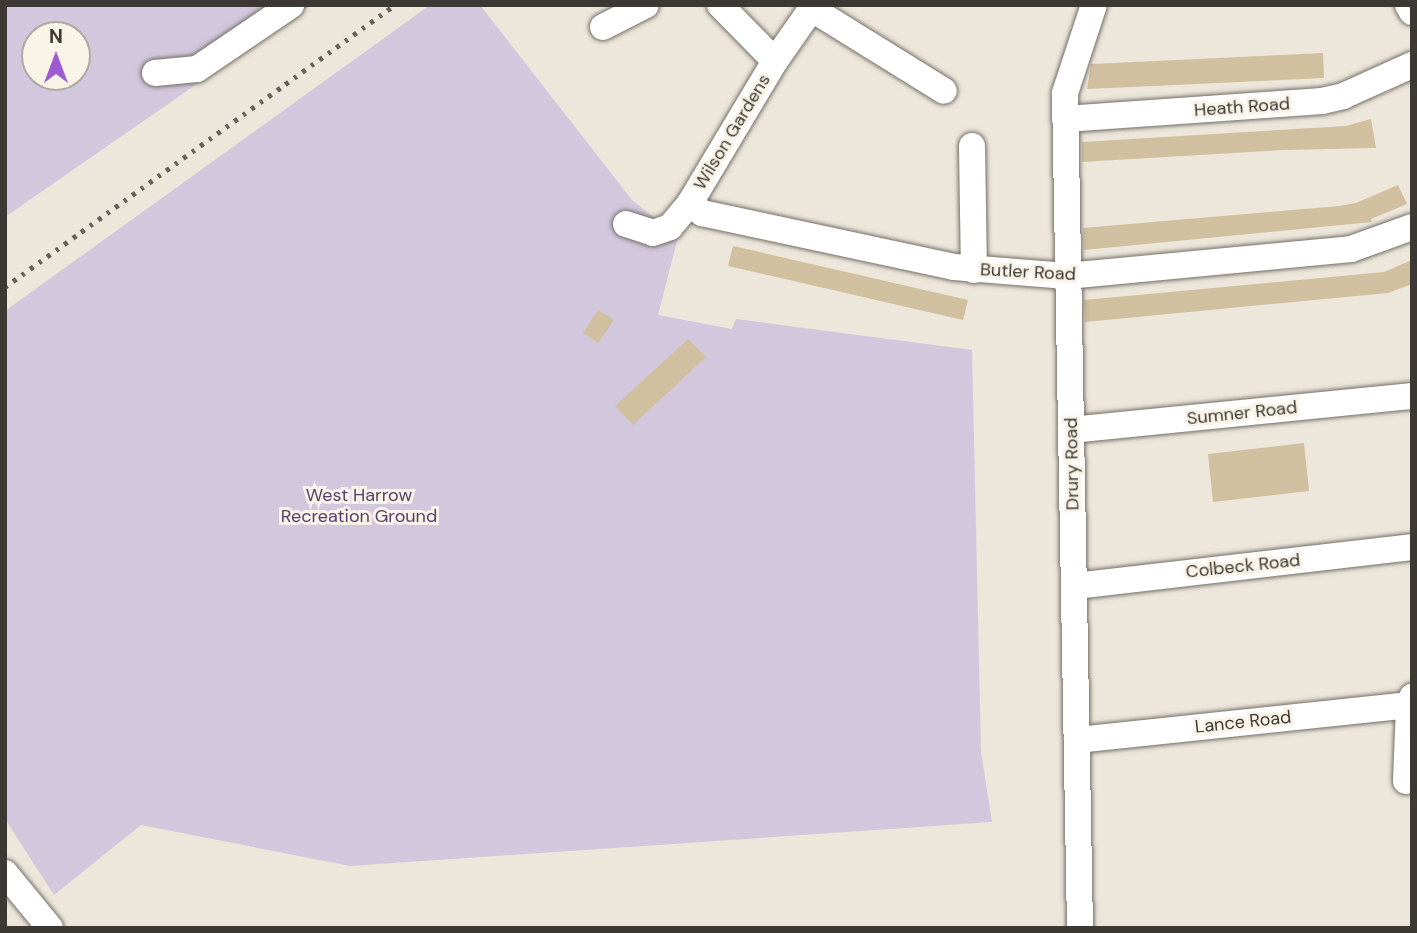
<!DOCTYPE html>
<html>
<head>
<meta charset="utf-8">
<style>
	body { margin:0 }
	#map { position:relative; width:1417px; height:933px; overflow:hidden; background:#ece6db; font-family:"DM Sans",sans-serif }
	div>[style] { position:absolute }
	.green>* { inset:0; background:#d2c7dd }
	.building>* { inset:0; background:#d1c09f }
	.roads { filter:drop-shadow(0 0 2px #746f66) drop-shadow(0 0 2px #746f66) }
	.minor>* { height:26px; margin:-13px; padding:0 13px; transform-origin:13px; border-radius:13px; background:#fff }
	.rail>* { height:5px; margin-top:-2.5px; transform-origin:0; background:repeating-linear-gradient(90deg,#635f5a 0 3.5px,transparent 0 10.5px) }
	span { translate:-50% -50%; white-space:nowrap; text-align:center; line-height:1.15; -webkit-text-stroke:6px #f9f3e8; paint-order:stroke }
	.street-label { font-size:18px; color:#3c3935 }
	.park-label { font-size:18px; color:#58406d }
	.frame { position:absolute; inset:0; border:7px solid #3c3935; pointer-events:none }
	.north { position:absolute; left:21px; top:21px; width:70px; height:70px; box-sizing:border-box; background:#f9f3e8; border:2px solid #ada9a0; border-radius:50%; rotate:0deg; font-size:19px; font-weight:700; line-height:28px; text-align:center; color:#3c3935 }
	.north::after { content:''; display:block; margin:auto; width:24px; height:32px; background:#9e5bd1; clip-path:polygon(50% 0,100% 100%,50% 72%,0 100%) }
</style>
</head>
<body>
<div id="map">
	<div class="green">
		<div style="clip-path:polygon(evenodd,5px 5px,311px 5px,5px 217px,5px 5px,35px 35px,77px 35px,77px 77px,35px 77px,35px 35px)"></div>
		<div style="clip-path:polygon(430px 5px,480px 5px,632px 200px,678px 237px,658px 315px,732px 329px,736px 319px,972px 350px,981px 752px,992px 822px,350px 866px,141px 825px,54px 895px,5px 819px,5px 311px)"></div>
	</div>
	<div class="building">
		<div style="clip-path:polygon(1323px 53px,1324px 78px,1087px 89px,1091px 64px)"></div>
		<div style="clip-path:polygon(1371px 119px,1376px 148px,1283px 150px,1082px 162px,1082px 142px,1346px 126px)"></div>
		<div style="clip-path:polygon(1398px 185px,1407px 204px,1371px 219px,1372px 222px,1084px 250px,1083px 228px,1339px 206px,1356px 203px)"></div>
		<div style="clip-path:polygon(733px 246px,968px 300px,963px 320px,728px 266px)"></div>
		<div style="clip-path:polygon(1412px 260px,1412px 284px,1388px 293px,1085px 322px,1084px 300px,1384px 272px)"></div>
		<div style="clip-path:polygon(598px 310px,614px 320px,598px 343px,583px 333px)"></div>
		<div style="clip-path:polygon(688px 339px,706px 357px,633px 425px,615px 406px)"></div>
		<div style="clip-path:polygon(1304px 443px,1309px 491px,1213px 502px,1208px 454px)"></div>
	</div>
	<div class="roads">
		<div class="minor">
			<div style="left:720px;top:5px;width:78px;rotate:45.5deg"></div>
			<div style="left:1408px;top:5px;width:8px;rotate:60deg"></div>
			<div style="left:812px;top:9px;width:155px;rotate:31.8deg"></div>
			<div style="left:603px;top:27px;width:48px;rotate:-27.1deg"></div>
			<div style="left:155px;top:73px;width:42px;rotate:-5.4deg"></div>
			<div style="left:197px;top:69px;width:114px;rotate:-34.2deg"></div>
			<div style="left:1065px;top:119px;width:258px;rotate:-4deg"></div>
			<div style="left:1322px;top:101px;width:22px;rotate:-13deg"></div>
			<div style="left:1343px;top:96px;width:76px;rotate:-24.2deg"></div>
			<div style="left:972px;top:146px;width:124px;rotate:89.1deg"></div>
			<div style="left:690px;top:203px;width:16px;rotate:40deg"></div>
			<div style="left:702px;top:213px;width:258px;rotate:12.1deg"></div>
			<div style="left:954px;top:267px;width:113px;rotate:4.6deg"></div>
			<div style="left:1067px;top:276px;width:285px;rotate:-5.4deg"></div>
			<div style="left:1351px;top:249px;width:65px;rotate:-19.8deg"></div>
			<div style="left:626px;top:224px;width:28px;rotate:18deg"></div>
			<div style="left:653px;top:233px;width:18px;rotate:-19deg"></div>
			<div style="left:670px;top:227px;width:31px;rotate:-50deg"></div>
			<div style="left:690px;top:203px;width:165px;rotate:-59.1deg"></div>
			<div style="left:775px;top:61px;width:68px;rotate:-55.1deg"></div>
			<div style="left:1071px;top:430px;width:343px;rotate:-5.7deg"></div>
			<div style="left:1075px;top:586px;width:339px;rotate:-6.6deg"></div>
			<div style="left:1077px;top:740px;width:334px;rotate:-6deg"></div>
			<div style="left:1406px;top:781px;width:76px;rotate:-87.7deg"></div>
			<div style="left:1409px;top:705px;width:9px;rotate:-69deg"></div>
			<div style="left:5px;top:873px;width:71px;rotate:50.7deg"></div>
			<div style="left:1080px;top:928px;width:835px;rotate:-91.03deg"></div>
			<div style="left:1065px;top:93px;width:93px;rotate:-71.8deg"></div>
		</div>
	</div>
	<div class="rail">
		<div style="left:5px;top:287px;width:481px;rotate:-35.9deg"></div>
	</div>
	<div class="street-label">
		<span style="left:1242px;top:107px;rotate:-4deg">Heath Road</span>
		<span style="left:732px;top:132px;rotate:-59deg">Wilson Gardens</span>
		<span style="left:1028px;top:272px;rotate:3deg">Butler Road</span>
		<span style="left:1242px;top:413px;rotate:-6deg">Sumner Road</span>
		<span style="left:1072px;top:464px;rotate:-91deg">Drury Road</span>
		<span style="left:1243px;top:566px;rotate:-6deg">Colbeck Road</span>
		<span style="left:1243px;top:722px;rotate:-6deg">Lance Road</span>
	</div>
	<div class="park-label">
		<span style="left:359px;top:506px">West Harrow<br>Recreation Ground</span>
	</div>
	<div class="frame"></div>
	<div class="north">N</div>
</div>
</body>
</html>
